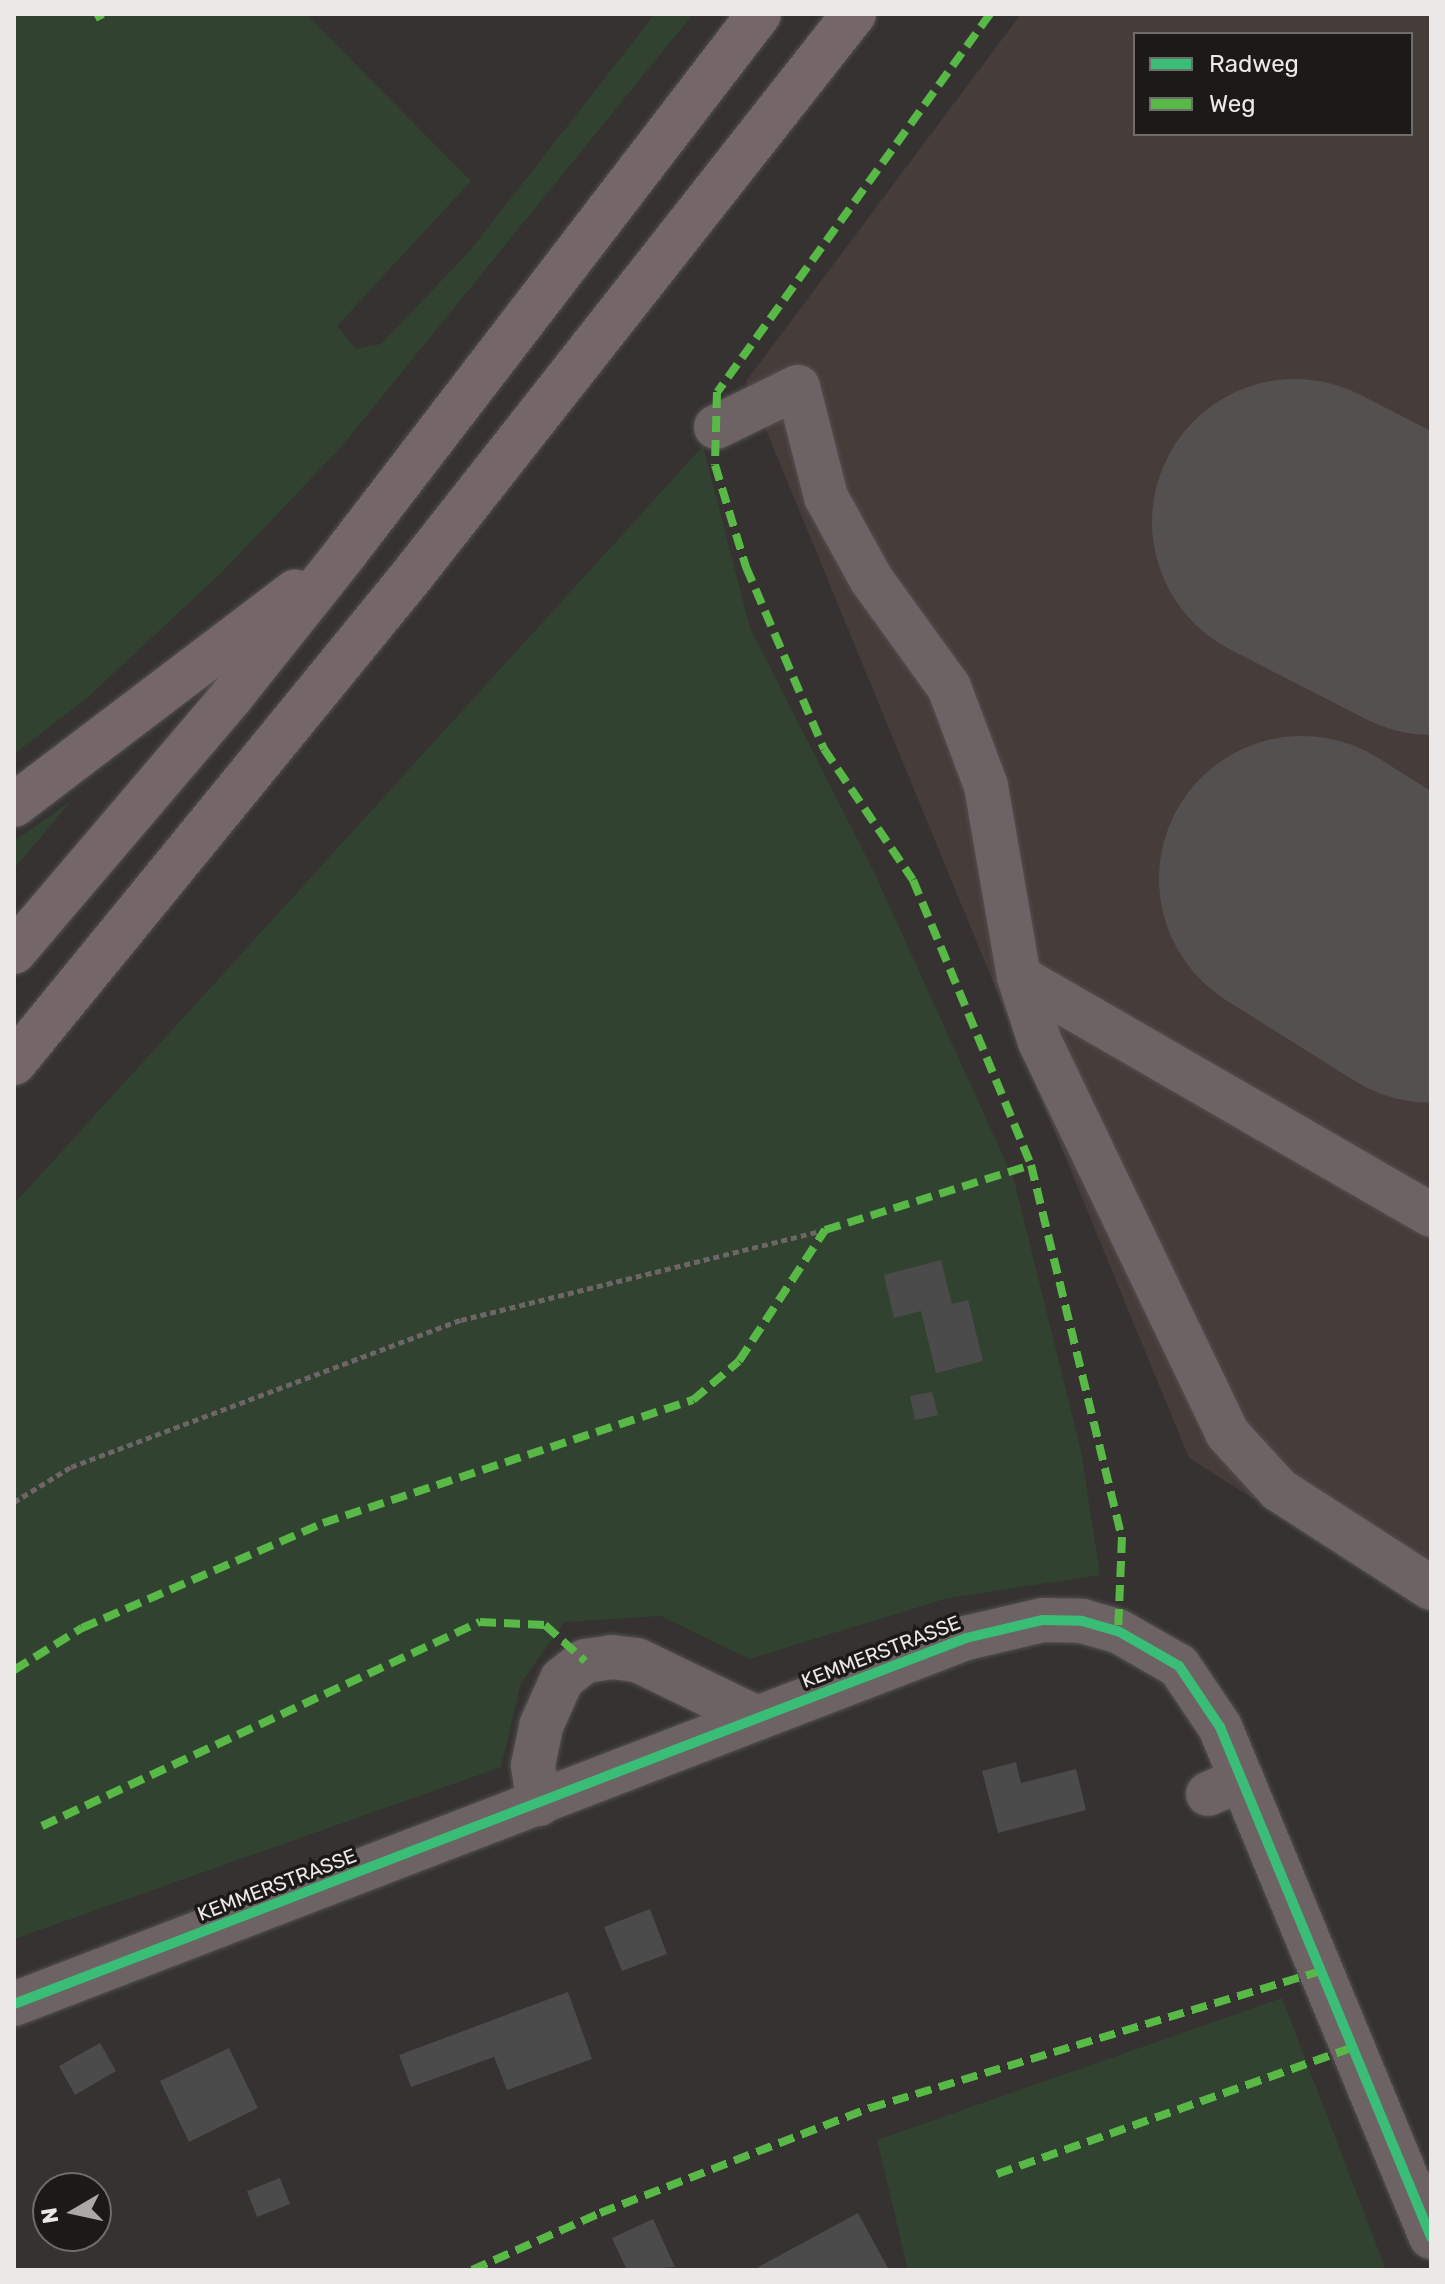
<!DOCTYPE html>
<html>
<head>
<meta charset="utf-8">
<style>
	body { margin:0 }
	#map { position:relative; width:1445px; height:2284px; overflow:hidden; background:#353231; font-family:Rubik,sans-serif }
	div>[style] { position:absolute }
	.built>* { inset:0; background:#463c39 }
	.green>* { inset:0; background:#324231 }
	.runway>* { height:286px; margin:-143px; padding:0 143px; transform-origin:143px; border-radius:143px; background:#555050 }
	.building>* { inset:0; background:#4c4b4b }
	.path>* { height:5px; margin-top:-2.5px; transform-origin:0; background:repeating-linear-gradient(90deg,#6d6567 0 6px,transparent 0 10px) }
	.roads { filter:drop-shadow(0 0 2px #514f4f) drop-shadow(0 0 2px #514f4f) }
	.minor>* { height:44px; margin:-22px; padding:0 22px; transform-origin:22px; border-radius:22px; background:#6d6264 }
	.highway>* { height:44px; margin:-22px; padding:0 22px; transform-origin:22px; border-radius:22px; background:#756669 }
	.quiet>* { height:8px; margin-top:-4px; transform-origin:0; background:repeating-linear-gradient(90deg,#58b947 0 16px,transparent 0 24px) }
	.cycleway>* { height:10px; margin:-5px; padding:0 5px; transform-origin:5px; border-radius:5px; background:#3abd76 }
	span { translate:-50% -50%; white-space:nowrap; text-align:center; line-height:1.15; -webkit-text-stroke:7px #1c1a19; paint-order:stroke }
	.street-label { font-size:20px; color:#ebe8e7 }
	.frame { position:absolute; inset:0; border:16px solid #ebe8e7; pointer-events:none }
	.legend { position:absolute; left:1133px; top:32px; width:280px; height:104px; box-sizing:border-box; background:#1c1a19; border:2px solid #6f6c6b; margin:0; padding:10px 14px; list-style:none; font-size:24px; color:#ebe8e7 }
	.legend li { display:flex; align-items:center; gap:16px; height:40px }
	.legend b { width:40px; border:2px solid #6f6c6b }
	.north { position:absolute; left:32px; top:2172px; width:80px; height:80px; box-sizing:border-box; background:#1c1a19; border:2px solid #6f6c6b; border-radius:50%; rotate:261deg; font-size:22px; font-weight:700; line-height:32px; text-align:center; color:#ebe8e7 }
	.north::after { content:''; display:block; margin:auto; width:28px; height:36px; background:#aba8a7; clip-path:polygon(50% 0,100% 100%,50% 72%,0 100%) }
</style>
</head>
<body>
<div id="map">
	<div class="built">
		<div style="clip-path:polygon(evenodd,1021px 14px,1431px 14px,1431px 1611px,1189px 1458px,746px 381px,1021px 14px,1135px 34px,1411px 34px,1411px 134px,1135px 134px,1135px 34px)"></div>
	</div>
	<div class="green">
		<div style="clip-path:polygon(14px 14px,306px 14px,471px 181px,337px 326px,356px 349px,381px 344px,468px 253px,655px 14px,693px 14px,341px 447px,223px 571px,87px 698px,14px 754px)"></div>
		<div style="clip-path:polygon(703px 446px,750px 628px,873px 870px,1014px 1180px,1081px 1451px,1100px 1575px,948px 1598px,749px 1659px,661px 1616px,564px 1622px,521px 1683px,501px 1767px,14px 1939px,14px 1204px)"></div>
		<div style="clip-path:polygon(71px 801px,14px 869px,14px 841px)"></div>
		<div style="clip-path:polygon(1282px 1998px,1386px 2270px,908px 2270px,877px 2140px)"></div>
	</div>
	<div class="runway">
		<div style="left:1295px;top:522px;width:153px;rotate:27.2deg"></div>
		<div style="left:1302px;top:879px;width:152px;rotate:32.1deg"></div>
	</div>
	<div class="building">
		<div style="clip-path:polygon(941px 1260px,952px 1304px,968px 1300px,983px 1361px,936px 1373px,921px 1311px,894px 1318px,884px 1275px)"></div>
		<div style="clip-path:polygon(932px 1392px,938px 1415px,915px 1420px,910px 1396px)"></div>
		<div style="clip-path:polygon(1016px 1762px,1021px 1783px,1076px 1769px,1086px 1810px,998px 1833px,982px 1771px)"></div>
		<div style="clip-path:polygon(650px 1909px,667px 1954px,622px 1971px,604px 1927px)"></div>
		<div style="clip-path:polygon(568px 1992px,592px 2059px,507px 2090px,494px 2057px,411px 2087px,399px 2055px)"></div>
		<div style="clip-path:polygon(100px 2043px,116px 2071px,75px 2095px,59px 2066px)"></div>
		<div style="clip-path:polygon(229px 2048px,258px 2108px,189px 2142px,160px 2081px)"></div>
		<div style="clip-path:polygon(280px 2178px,290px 2204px,257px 2217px,247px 2191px)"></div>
		<div style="clip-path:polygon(858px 2213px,889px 2270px,753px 2270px,762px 2265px)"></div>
		<div style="clip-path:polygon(653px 2219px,675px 2267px,627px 2270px,612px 2238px)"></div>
	</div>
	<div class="path">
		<div style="left:14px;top:1502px;width:67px;rotate:-31.6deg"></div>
		<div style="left:71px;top:1467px;width:417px;rotate:-20.7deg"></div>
		<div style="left:461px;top:1320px;width:375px;rotate:-13.9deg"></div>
	</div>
	<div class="roads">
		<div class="minor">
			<div style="left:716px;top:427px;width:91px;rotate:-26deg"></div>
			<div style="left:798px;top:387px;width:114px;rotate:75.7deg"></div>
			<div style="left:826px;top:497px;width:94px;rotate:61.2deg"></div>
			<div style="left:871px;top:579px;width:133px;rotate:54.2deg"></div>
			<div style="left:949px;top:687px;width:106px;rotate:69.5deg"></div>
			<div style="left:986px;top:786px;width:194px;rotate:80.2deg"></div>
			<div style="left:1019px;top:977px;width:68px;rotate:72.1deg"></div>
			<div style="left:1040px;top:1042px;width:433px;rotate:64.4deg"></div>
			<div style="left:1227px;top:1433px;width:77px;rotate:47.6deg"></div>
			<div style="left:1279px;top:1490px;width:181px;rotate:32.8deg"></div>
			<div style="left:1019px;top:977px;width:476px;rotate:30deg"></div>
			<div style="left:1208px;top:1794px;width:37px;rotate:-24deg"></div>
			<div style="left:539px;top:1804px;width:39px;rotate:-99deg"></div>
			<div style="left:533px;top:1765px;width:40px;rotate:-78deg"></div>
			<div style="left:541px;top:1726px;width:51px;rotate:-65.9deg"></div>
			<div style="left:562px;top:1679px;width:29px;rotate:-38deg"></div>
			<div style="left:585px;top:1661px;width:27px;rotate:-8deg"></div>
			<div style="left:612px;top:1657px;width:25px;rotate:7deg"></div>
			<div style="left:637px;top:1660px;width:133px;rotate:25.8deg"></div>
			<div style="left:14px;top:2004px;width:1020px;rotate:-21.03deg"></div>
			<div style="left:966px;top:1638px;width:79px;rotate:-13.2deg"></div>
			<div style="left:1043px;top:1620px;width:39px;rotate:1deg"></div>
			<div style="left:1082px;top:1621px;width:37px;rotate:16deg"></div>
			<div style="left:1118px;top:1631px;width:70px;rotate:29.8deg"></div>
			<div style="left:1179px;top:1666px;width:73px;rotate:56.1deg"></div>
			<div style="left:1220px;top:1727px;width:552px;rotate:67.52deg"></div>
		</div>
		<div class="highway">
			<div style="left:14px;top:805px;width:353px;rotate:-37.2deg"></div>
			<div style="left:14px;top:952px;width:335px;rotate:-49.6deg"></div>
			<div style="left:231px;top:697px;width:186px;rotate:-51.5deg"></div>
			<div style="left:347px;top:551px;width:677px;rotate:-52.5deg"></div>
			<div style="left:14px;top:1063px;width:626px;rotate:-50.77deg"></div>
			<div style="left:410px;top:578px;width:718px;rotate:-51.79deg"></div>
		</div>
	</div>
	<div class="quiet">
		<div style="left:990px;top:14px;width:466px;rotate:125.8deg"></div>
		<div style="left:717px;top:392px;width:73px;rotate:91.6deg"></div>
		<div style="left:715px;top:465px;width:107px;rotate:73.1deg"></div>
		<div style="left:746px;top:567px;width:198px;rotate:66.8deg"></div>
		<div style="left:824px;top:749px;width:158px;rotate:55.8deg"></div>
		<div style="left:913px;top:880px;width:308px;rotate:67.5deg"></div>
		<div style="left:1031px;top:1165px;width:383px;rotate:76.3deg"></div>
		<div style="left:1122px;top:1537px;width:94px;rotate:92.4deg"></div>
		<div style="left:95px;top:18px;width:9px;rotate:-27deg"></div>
		<div style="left:14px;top:1670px;width:80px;rotate:-31.7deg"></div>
		<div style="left:82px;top:1628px;width:263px;rotate:-23.5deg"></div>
		<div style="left:323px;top:1523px;width:390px;rotate:-18.4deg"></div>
		<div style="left:693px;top:1400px;width:60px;rotate:-40.3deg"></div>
		<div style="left:739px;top:1361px;width:157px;rotate:-56.7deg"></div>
		<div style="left:825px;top:1230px;width:216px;rotate:-17.5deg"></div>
		<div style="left:42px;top:1826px;width:483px;rotate:-25deg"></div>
		<div style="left:480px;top:1622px;width:65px;rotate:2.6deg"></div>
		<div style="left:545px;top:1625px;width:54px;rotate:42deg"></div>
		<div style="left:997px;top:2174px;width:379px;rotate:-19.6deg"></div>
		<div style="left:472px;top:2270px;width:140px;rotate:-24deg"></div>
		<div style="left:600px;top:2213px;width:290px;rotate:-21.3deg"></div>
		<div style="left:870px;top:2108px;width:472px;rotate:-16.9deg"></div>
	</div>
	<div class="cycleway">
		<div style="left:14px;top:2004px;width:1020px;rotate:-21.03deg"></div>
		<div style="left:966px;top:1638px;width:79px;rotate:-13.2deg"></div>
		<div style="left:1043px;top:1620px;width:39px;rotate:1deg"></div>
		<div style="left:1082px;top:1621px;width:37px;rotate:16deg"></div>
		<div style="left:1118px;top:1631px;width:70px;rotate:29.8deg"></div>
		<div style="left:1179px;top:1666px;width:73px;rotate:56.1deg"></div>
		<div style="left:1220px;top:1727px;width:552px;rotate:67.52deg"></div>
	</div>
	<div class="street-label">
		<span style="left:881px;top:1652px;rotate:-21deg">KEMMERSTRASSE</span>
		<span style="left:277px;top:1885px;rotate:-21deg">KEMMERSTRASSE</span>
	</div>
	<div class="frame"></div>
	<ul class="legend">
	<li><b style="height:10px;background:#3abd76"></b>Radweg</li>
	<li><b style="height:10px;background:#58b947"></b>Weg</li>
	</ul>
	<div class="north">N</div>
</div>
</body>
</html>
